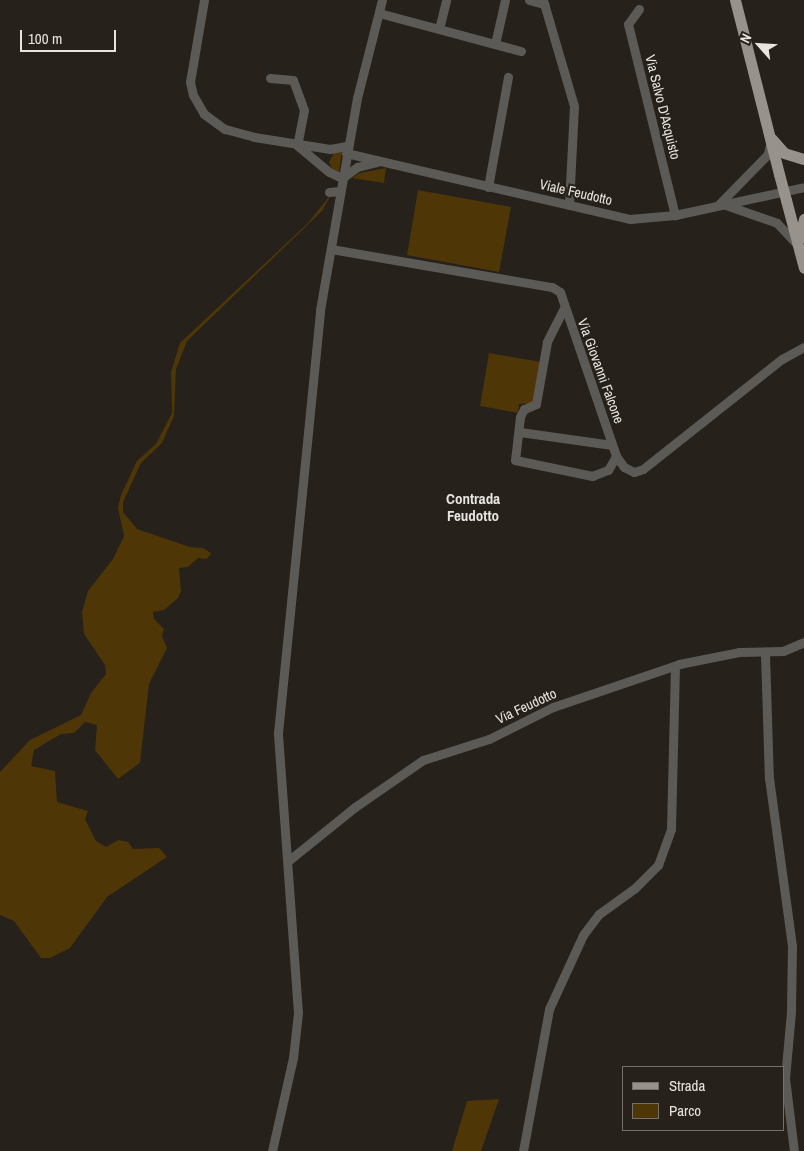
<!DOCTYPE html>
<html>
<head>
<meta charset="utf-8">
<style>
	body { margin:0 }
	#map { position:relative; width:804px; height:1151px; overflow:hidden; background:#26211a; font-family:"Archivo Narrow",sans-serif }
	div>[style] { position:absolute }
	.green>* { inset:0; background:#4e3607 }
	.minor>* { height:9px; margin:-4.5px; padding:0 4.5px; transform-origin:4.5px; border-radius:4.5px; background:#5c5a56 }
	.major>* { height:11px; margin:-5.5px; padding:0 5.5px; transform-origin:5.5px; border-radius:5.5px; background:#97928b }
	.major-bridge>* { height:11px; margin:-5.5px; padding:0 5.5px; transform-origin:5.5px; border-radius:5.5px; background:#97928b }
	span { translate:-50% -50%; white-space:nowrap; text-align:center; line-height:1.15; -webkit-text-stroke:4.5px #26211a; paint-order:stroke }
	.street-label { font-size:14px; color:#e8e5e1 }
	.neighbourhood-label { font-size:15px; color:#e8e5e1; font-weight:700 }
	.legend { position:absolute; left:622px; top:1066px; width:162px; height:65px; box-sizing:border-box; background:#26211a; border:1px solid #746f6a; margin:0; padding:6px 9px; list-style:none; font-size:15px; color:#e8e5e1 }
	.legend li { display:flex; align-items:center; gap:10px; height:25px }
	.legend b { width:25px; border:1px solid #746f6a }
	.north { position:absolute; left:734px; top:20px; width:50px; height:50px; -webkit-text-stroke:4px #26211a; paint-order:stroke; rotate:296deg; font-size:14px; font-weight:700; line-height:20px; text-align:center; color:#e8e5e1 }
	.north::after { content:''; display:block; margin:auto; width:18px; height:22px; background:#e8e5e1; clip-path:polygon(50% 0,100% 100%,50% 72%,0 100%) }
	.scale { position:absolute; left:20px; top:30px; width:96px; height:22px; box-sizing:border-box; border:2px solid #e8e5e1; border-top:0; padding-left:6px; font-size:15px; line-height:18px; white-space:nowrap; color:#e8e5e1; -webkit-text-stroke:4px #26211a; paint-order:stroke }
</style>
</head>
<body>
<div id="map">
	<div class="green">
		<div style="clip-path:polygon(342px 152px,339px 172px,332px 169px,329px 162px,334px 153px)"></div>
		<div style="clip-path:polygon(386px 168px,384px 183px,352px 178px,360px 173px)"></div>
		<div style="clip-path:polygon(418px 190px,511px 207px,499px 272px,407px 255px)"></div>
		<div style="clip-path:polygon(332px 193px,322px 211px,187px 341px,176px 369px,174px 416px,162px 443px,141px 463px,123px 502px,123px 512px,137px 529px,190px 547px,203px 548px,211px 553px,207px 559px,198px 558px,188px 567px,179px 568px,181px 591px,178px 598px,164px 610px,153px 612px,154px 619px,164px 629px,162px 636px,167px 648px,149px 684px,140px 763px,118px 779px,95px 750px,97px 725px,85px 722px,74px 733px,61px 734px,34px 750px,31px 766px,55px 771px,57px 802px,88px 811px,85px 819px,96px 841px,106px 847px,118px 840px,128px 842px,133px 849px,159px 848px,167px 857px,107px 897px,70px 948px,50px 958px,41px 958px,14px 921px,0 915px,0 772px,30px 740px,81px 715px,91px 693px,106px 674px,105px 665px,84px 634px,82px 612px,88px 591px,113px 559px,124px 536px,118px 508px,121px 495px,137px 461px,156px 444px,172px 413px,171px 372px,180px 343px,308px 223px)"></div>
		<div style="clip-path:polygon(489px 353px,541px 362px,533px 403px,519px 404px,518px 413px,480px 406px)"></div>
		<div style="clip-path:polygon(499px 1099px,481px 1151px,452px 1151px,467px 1101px)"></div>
	</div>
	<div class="minor">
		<div style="left:204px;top:0;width:83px;rotate:99.7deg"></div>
		<div style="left:190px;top:82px;width:13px;rotate:77deg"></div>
		<div style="left:193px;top:95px;width:22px;rotate:60deg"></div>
		<div style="left:204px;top:114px;width:26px;rotate:36deg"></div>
		<div style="left:225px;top:129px;width:30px;rotate:15deg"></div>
		<div style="left:254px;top:137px;width:77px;rotate:9deg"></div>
		<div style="left:330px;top:149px;width:17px;rotate:-10deg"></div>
		<div style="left:529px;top:0;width:16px;rotate:15deg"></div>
		<div style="left:543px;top:0;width:110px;rotate:73.7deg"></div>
		<div style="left:574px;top:106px;width:99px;rotate:92.9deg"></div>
		<div style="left:639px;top:9px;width:19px;rotate:126deg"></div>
		<div style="left:628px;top:24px;width:197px;rotate:76.2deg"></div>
		<div style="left:379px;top:13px;width:147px;rotate:15deg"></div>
		<div style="left:439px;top:29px;width:30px;rotate:-76deg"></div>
		<div style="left:495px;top:44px;width:45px;rotate:-77.2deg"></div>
		<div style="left:270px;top:78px;width:23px;rotate:5deg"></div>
		<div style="left:293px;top:80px;width:32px;rotate:70deg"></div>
		<div style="left:304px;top:110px;width:36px;rotate:101deg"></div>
		<div style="left:770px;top:144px;width:10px;rotate:101deg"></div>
		<div style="left:768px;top:154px;width:69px;rotate:134.4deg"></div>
		<div style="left:720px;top:203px;width:60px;rotate:19.3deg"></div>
		<div style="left:777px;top:223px;width:26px;rotate:47deg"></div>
		<div style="left:298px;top:146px;width:40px;rotate:40deg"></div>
		<div style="left:329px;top:172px;width:14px;rotate:25deg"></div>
		<div style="left:342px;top:178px;width:19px;rotate:-36deg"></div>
		<div style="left:357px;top:167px;width:21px;rotate:-14deg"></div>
		<div style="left:346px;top:153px;width:292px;rotate:13.1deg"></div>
		<div style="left:630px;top:219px;width:45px;rotate:-5.1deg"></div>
		<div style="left:675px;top:215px;width:132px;rotate:-12.2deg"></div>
		<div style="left:488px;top:187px;width:112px;rotate:-79.7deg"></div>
		<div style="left:329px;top:192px;width:11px;rotate:-5deg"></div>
		<div style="left:331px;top:249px;width:224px;rotate:9.8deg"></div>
		<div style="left:552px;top:287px;width:9px;rotate:32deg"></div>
		<div style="left:560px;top:292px;width:173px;rotate:71.1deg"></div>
		<div style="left:616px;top:456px;width:14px;rotate:54deg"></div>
		<div style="left:624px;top:467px;width:11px;rotate:27deg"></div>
		<div style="left:634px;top:472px;width:9px;rotate:-18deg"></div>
		<div style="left:643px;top:469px;width:177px;rotate:-38.4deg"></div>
		<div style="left:782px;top:359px;width:25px;rotate:-29deg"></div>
		<div style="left:564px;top:308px;width:38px;rotate:117deg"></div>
		<div style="left:547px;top:342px;width:63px;rotate:100.1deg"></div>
		<div style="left:536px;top:404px;width:13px;rotate:157deg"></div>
		<div style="left:524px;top:409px;width:9px;rotate:117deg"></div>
		<div style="left:520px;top:417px;width:43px;rotate:96.6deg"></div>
		<div style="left:515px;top:460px;width:79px;rotate:11.7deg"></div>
		<div style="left:592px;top:476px;width:17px;rotate:-21deg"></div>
		<div style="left:608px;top:470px;width:16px;rotate:-60deg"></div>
		<div style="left:520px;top:432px;width:93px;rotate:8deg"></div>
		<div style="left:765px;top:654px;width:124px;rotate:88.2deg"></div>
		<div style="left:769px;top:778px;width:170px;rotate:82.2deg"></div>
		<div style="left:792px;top:946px;width:66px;rotate:90.9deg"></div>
		<div style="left:791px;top:1012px;width:66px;rotate:95.2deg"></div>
		<div style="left:785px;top:1078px;width:74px;rotate:83deg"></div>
		<div style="left:288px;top:861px;width:86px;rotate:-38.9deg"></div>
		<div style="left:355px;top:807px;width:83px;rotate:-34.7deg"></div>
		<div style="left:423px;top:760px;width:69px;rotate:-17.7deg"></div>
		<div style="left:489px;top:739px;width:72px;rotate:-26.6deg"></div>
		<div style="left:553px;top:707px;width:133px;rotate:-18.8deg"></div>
		<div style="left:679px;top:664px;width:61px;rotate:-11.3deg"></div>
		<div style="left:739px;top:652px;width:44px;rotate:-1.3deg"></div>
		<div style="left:783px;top:651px;width:23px;rotate:-23deg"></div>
		<div style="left:272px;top:1151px;width:95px;rotate:-77.3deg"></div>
		<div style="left:293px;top:1058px;width:45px;rotate:-83.7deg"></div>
		<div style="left:298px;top:1013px;width:281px;rotate:-94.1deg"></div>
		<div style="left:278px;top:733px;width:425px;rotate:-84.3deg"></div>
		<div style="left:320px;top:310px;width:215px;rotate:-80.1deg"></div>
		<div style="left:357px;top:98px;width:101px;rotate:-75.7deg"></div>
		<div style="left:523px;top:1151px;width:144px;rotate:-79.6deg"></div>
		<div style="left:549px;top:1009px;width:81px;rotate:-65.3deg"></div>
		<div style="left:583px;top:935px;width:26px;rotate:-53deg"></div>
		<div style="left:599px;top:914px;width:44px;rotate:-35.8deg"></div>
		<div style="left:635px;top:888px;width:33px;rotate:-45deg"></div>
		<div style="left:658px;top:865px;width:38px;rotate:-70deg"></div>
		<div style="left:671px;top:829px;width:163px;rotate:-88.6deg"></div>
	</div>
	<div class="major">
		<div style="left:735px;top:0;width:179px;rotate:75.8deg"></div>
		<div style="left:772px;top:139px;width:18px;rotate:49deg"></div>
		<div style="left:784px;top:153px;width:21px;rotate:17deg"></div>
		<div style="left:786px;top:200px;width:70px;rotate:75.2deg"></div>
		<div style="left:799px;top:239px;width:21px;rotate:-76deg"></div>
	</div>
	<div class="major-bridge">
		<div style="left:779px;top:174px;width:27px;rotate:75deg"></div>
	</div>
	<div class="street-label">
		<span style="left:663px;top:107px;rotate:76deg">Via Salvo D'Acquisto</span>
		<span style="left:576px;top:192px;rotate:13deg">Viale Feudotto</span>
		<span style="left:601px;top:371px;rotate:70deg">Via Giovanni Falcone</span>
		<span style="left:526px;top:706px;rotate:-25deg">Via Feudotto</span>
	</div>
	<div class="neighbourhood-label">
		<span style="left:473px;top:507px">Contrada<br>Feudotto</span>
	</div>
	<ul class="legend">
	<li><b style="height:6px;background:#97928b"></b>Strada</li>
	<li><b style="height:14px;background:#4e3607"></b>Parco</li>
	</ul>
	<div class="north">N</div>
	<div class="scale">100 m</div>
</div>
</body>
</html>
